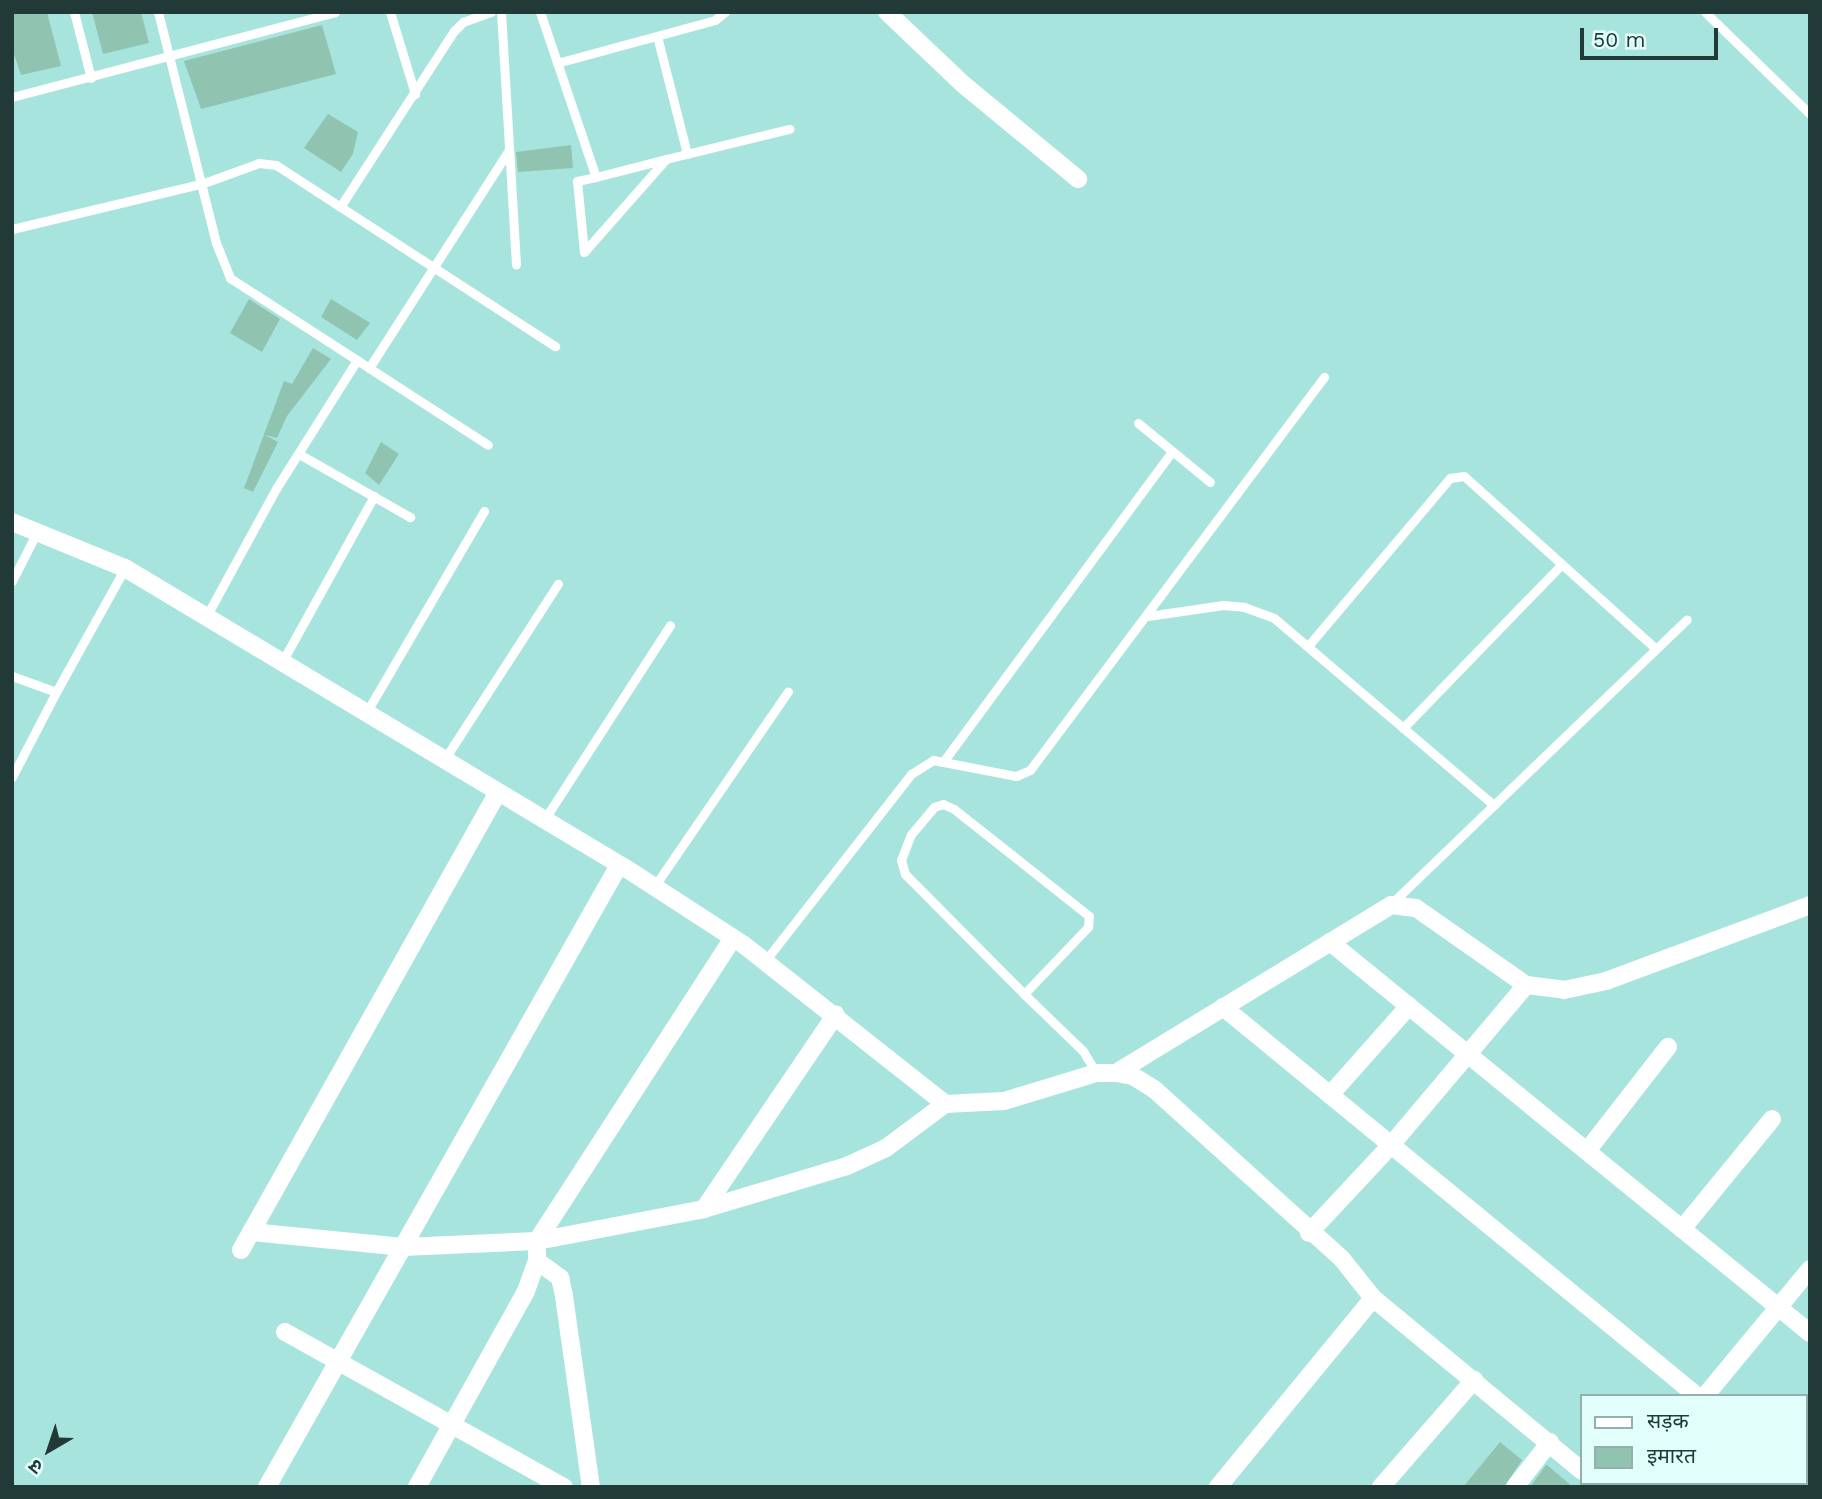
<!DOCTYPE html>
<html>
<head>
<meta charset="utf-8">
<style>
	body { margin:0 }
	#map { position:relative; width:1822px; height:1499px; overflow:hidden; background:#a7e4de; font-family:"Work Sans","Noto Sans Devanagari",sans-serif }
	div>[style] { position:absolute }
	.building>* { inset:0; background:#90c4b0 }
	.lane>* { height:9px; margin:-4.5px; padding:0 4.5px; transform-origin:4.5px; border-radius:4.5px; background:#fff }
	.street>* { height:18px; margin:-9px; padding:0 9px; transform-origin:9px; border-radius:9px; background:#fff }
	span { translate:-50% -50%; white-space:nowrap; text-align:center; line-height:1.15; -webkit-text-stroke:6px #e1fefb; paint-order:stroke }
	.frame { position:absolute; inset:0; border:14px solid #213937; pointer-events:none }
	.legend { position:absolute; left:1580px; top:1394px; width:228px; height:91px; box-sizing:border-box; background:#e1fefb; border:2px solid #94afad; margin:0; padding:9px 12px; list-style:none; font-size:21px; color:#213937 }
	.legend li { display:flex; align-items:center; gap:14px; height:35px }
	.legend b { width:35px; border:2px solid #94afad }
	.north { position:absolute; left:14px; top:1415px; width:70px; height:70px; -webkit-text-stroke:5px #e1fefb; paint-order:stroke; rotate:219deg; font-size:19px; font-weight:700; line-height:28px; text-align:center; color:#213937 }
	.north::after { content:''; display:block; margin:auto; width:24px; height:32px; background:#213937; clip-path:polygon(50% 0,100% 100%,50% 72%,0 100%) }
	.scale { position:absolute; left:1580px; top:28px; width:138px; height:32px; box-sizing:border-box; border:4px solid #213937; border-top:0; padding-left:9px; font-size:21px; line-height:24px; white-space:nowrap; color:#213937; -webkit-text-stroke:5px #e1fefb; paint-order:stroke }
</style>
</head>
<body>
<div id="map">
	<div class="building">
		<div style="clip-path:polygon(12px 12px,47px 12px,61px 66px,21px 75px,12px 48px)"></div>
		<div style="clip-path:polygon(92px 12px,141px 12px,149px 43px,103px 54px)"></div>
		<div style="clip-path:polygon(322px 25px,336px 74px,201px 109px,184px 61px)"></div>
		<div style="clip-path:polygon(328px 114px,358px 132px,353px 154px,341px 172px,304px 148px)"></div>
		<div style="clip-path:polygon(571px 145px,573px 168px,518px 172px,516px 152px)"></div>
		<div style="clip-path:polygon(249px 299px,280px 319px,262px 352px,230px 333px)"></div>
		<div style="clip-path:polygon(331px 299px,370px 323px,357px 340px,321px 317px)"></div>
		<div style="clip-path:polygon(313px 348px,331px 359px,287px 416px,277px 438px,265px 435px,278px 442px,253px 492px,244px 488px,284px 381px,292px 384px)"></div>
		<div style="clip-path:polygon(381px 442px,399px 454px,379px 485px,365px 473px)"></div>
		<div style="clip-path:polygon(1500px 1442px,1522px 1460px,1504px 1487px,1463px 1487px)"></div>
		<div style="clip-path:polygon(1546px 1465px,1547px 1465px,1573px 1487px,1530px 1487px)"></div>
	</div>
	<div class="lane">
		<div style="left:74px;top:12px;width:68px;rotate:75.6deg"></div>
		<div style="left:158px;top:12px;width:238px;rotate:75.9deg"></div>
		<div style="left:216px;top:243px;width:38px;rotate:68deg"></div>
		<div style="left:230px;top:278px;width:307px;rotate:32.9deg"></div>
		<div style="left:390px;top:12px;width:86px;rotate:73deg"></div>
		<div style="left:501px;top:12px;width:253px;rotate:86.6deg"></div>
		<div style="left:540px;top:12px;width:174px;rotate:71.3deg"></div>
		<div style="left:1705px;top:12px;width:146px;rotate:44.2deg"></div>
		<div style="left:657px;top:36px;width:122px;rotate:75.7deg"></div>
		<div style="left:557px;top:63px;width:164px;rotate:-15.2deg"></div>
		<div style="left:715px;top:20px;width:13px;rotate:-39deg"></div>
		<div style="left:12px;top:97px;width:334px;rotate:-14.7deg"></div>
		<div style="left:666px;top:159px;width:124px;rotate:131.4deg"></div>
		<div style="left:584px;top:252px;width:71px;rotate:-95.6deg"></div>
		<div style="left:577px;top:181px;width:19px;rotate:-12deg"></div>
		<div style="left:596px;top:177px;width:72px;rotate:-14.4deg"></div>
		<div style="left:666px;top:159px;width:127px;rotate:-13.7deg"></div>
		<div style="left:340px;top:207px;width:210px;rotate:-57.1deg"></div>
		<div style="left:454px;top:31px;width:13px;rotate:-45deg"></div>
		<div style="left:463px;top:22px;width:30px;rotate:-20deg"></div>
		<div style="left:12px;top:229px;width:197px;rotate:-13.5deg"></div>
		<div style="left:204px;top:183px;width:59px;rotate:-20deg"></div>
		<div style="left:259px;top:163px;width:17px;rotate:7deg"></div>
		<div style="left:276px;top:165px;width:333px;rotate:33deg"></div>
		<div style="left:369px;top:368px;width:259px;rotate:-57.3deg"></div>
		<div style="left:1138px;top:423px;width:93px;rotate:39.3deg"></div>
		<div style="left:299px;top:454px;width:128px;rotate:29.6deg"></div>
		<div style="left:12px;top:581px;width:55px;rotate:-63deg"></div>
		<div style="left:1148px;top:616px;width:76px;rotate:-8.3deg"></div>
		<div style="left:1223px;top:605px;width:21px;rotate:5deg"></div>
		<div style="left:1244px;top:607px;width:32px;rotate:20deg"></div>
		<div style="left:1274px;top:618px;width:289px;rotate:40.4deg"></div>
		<div style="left:206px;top:617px;width:148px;rotate:-61.4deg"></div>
		<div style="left:277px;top:487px;width:150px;rotate:-57.8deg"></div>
		<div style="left:1308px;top:646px;width:220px;rotate:-49.8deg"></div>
		<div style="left:1450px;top:478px;width:14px;rotate:-8deg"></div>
		<div style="left:1464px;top:476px;width:258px;rotate:42deg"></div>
		<div style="left:282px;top:662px;width:190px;rotate:-61deg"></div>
		<div style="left:12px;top:676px;width:47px;rotate:20deg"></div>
		<div style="left:56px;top:692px;width:142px;rotate:-60.9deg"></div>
		<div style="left:366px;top:713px;width:234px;rotate:-59.7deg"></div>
		<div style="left:1403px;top:728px;width:228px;rotate:-45.9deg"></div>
		<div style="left:444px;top:760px;width:210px;rotate:-57.1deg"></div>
		<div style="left:943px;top:762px;width:386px;rotate:-53.6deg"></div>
		<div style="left:12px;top:777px;width:96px;rotate:-62.6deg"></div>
		<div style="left:544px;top:820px;width:232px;rotate:-57.1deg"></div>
		<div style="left:654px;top:887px;width:237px;rotate:-55.6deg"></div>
		<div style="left:1392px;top:903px;width:409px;rotate:-43.9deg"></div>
		<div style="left:765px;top:961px;width:237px;rotate:-52deg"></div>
		<div style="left:911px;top:774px;width:26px;rotate:-32deg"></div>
		<div style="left:933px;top:760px;width:85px;rotate:10.9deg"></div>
		<div style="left:1016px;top:776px;width:15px;rotate:-23deg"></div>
		<div style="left:1030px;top:770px;width:491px;rotate:-53.2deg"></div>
		<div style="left:1024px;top:994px;width:93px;rotate:-46.3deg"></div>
		<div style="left:1088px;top:927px;width:11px;rotate:-85deg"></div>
		<div style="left:1089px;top:916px;width:172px;rotate:-141.6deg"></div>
		<div style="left:954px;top:809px;width:12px;rotate:-156deg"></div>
		<div style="left:943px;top:804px;width:9px;rotate:162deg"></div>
		<div style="left:934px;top:807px;width:35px;rotate:130deg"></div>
		<div style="left:911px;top:834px;width:28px;rotate:111deg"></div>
		<div style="left:901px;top:860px;width:15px;rotate:74deg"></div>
		<div style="left:905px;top:874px;width:169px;rotate:45.2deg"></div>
		<div style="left:1024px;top:994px;width:82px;rotate:44deg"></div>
		<div style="left:1083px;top:1051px;width:26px;rotate:59deg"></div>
	</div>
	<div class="street">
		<div style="left:887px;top:12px;width:106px;rotate:43.5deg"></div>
		<div style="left:964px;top:85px;width:148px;rotate:39.5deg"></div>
		<div style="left:12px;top:522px;width:122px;rotate:22.2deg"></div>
		<div style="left:125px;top:568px;width:585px;rotate:30.95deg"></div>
		<div style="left:627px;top:869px;width:140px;rotate:33deg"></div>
		<div style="left:744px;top:945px;width:256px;rotate:38.3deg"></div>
		<div style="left:945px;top:1104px;width:59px;rotate:-2.9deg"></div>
		<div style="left:1004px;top:1101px;width:96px;rotate:-16.9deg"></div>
		<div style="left:1096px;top:1073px;width:20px"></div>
		<div style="left:1116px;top:1073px;width:322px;rotate:-31.4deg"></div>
		<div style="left:1391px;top:905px;width:25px;rotate:7deg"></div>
		<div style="left:1416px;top:908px;width:134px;rotate:35deg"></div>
		<div style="left:1526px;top:985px;width:38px;rotate:7deg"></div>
		<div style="left:1564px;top:990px;width:43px;rotate:-12.1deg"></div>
		<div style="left:1606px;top:981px;width:218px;rotate:-20.4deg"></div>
		<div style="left:1330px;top:942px;width:619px;rotate:39.17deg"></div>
		<div style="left:1223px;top:1007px;width:613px;rotate:39.37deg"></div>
		<div style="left:1116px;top:1073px;width:17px;rotate:10deg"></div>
		<div style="left:1133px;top:1076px;width:25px;rotate:32deg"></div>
		<div style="left:1154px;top:1089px;width:253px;rotate:42.1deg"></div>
		<div style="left:1342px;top:1259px;width:50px;rotate:51.5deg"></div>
		<div style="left:1373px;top:1298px;width:271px;rotate:39.6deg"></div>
		<div style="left:1330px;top:1095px;width:119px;rotate:-48.4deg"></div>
		<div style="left:1587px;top:1151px;width:132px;rotate:-52.1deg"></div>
		<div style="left:704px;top:1209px;width:235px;rotate:-55.9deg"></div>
		<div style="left:1682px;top:1229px;width:142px;rotate:-50.7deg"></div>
		<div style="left:251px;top:1232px;width:153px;rotate:5.6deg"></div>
		<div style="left:403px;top:1247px;width:134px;rotate:-2.6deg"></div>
		<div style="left:537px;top:1241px;width:170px;rotate:-10.8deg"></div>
		<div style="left:704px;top:1209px;width:149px;rotate:-16.7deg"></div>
		<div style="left:847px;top:1166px;width:43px;rotate:-24.8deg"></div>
		<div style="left:886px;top:1148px;width:74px;rotate:-36.7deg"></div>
		<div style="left:1309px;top:1233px;width:120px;rotate:-47deg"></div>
		<div style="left:1391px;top:1145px;width:209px;rotate:-49.8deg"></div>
		<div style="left:241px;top:1250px;width:525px;rotate:-60.7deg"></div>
		<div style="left:537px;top:1261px;width:29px;rotate:36deg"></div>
		<div style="left:560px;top:1278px;width:18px;rotate:77deg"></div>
		<div style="left:564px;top:1296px;width:193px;rotate:82deg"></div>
		<div style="left:285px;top:1332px;width:319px;rotate:29.1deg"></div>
		<div style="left:1705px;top:1396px;width:165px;rotate:-50.4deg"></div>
		<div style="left:1595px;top:1483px;width:6px;rotate:45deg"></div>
		<div style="left:1804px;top:1483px;width:6px;rotate:45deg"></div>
		<div style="left:267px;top:1487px;width:715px;rotate:-60.49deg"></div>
		<div style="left:417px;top:1487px;width:224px;rotate:-60.9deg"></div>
		<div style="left:526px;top:1291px;width:32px;rotate:-70deg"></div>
		<div style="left:537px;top:1261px;width:20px;rotate:-90deg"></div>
		<div style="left:537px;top:1241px;width:361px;rotate:-57.1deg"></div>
		<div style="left:1218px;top:1487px;width:244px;rotate:-50.6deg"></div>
		<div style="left:1381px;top:1487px;width:142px;rotate:-49deg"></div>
		<div style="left:1515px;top:1487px;width:57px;rotate:-52.1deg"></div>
		<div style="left:1635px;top:1487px;width:5px;rotate:-53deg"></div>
	</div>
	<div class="frame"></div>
	<ul class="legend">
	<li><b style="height:9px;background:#fff"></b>सड़क</li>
	<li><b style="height:19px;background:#90c4b0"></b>इमारत</li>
	</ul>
	<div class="north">उ</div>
	<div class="scale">50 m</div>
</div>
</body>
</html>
